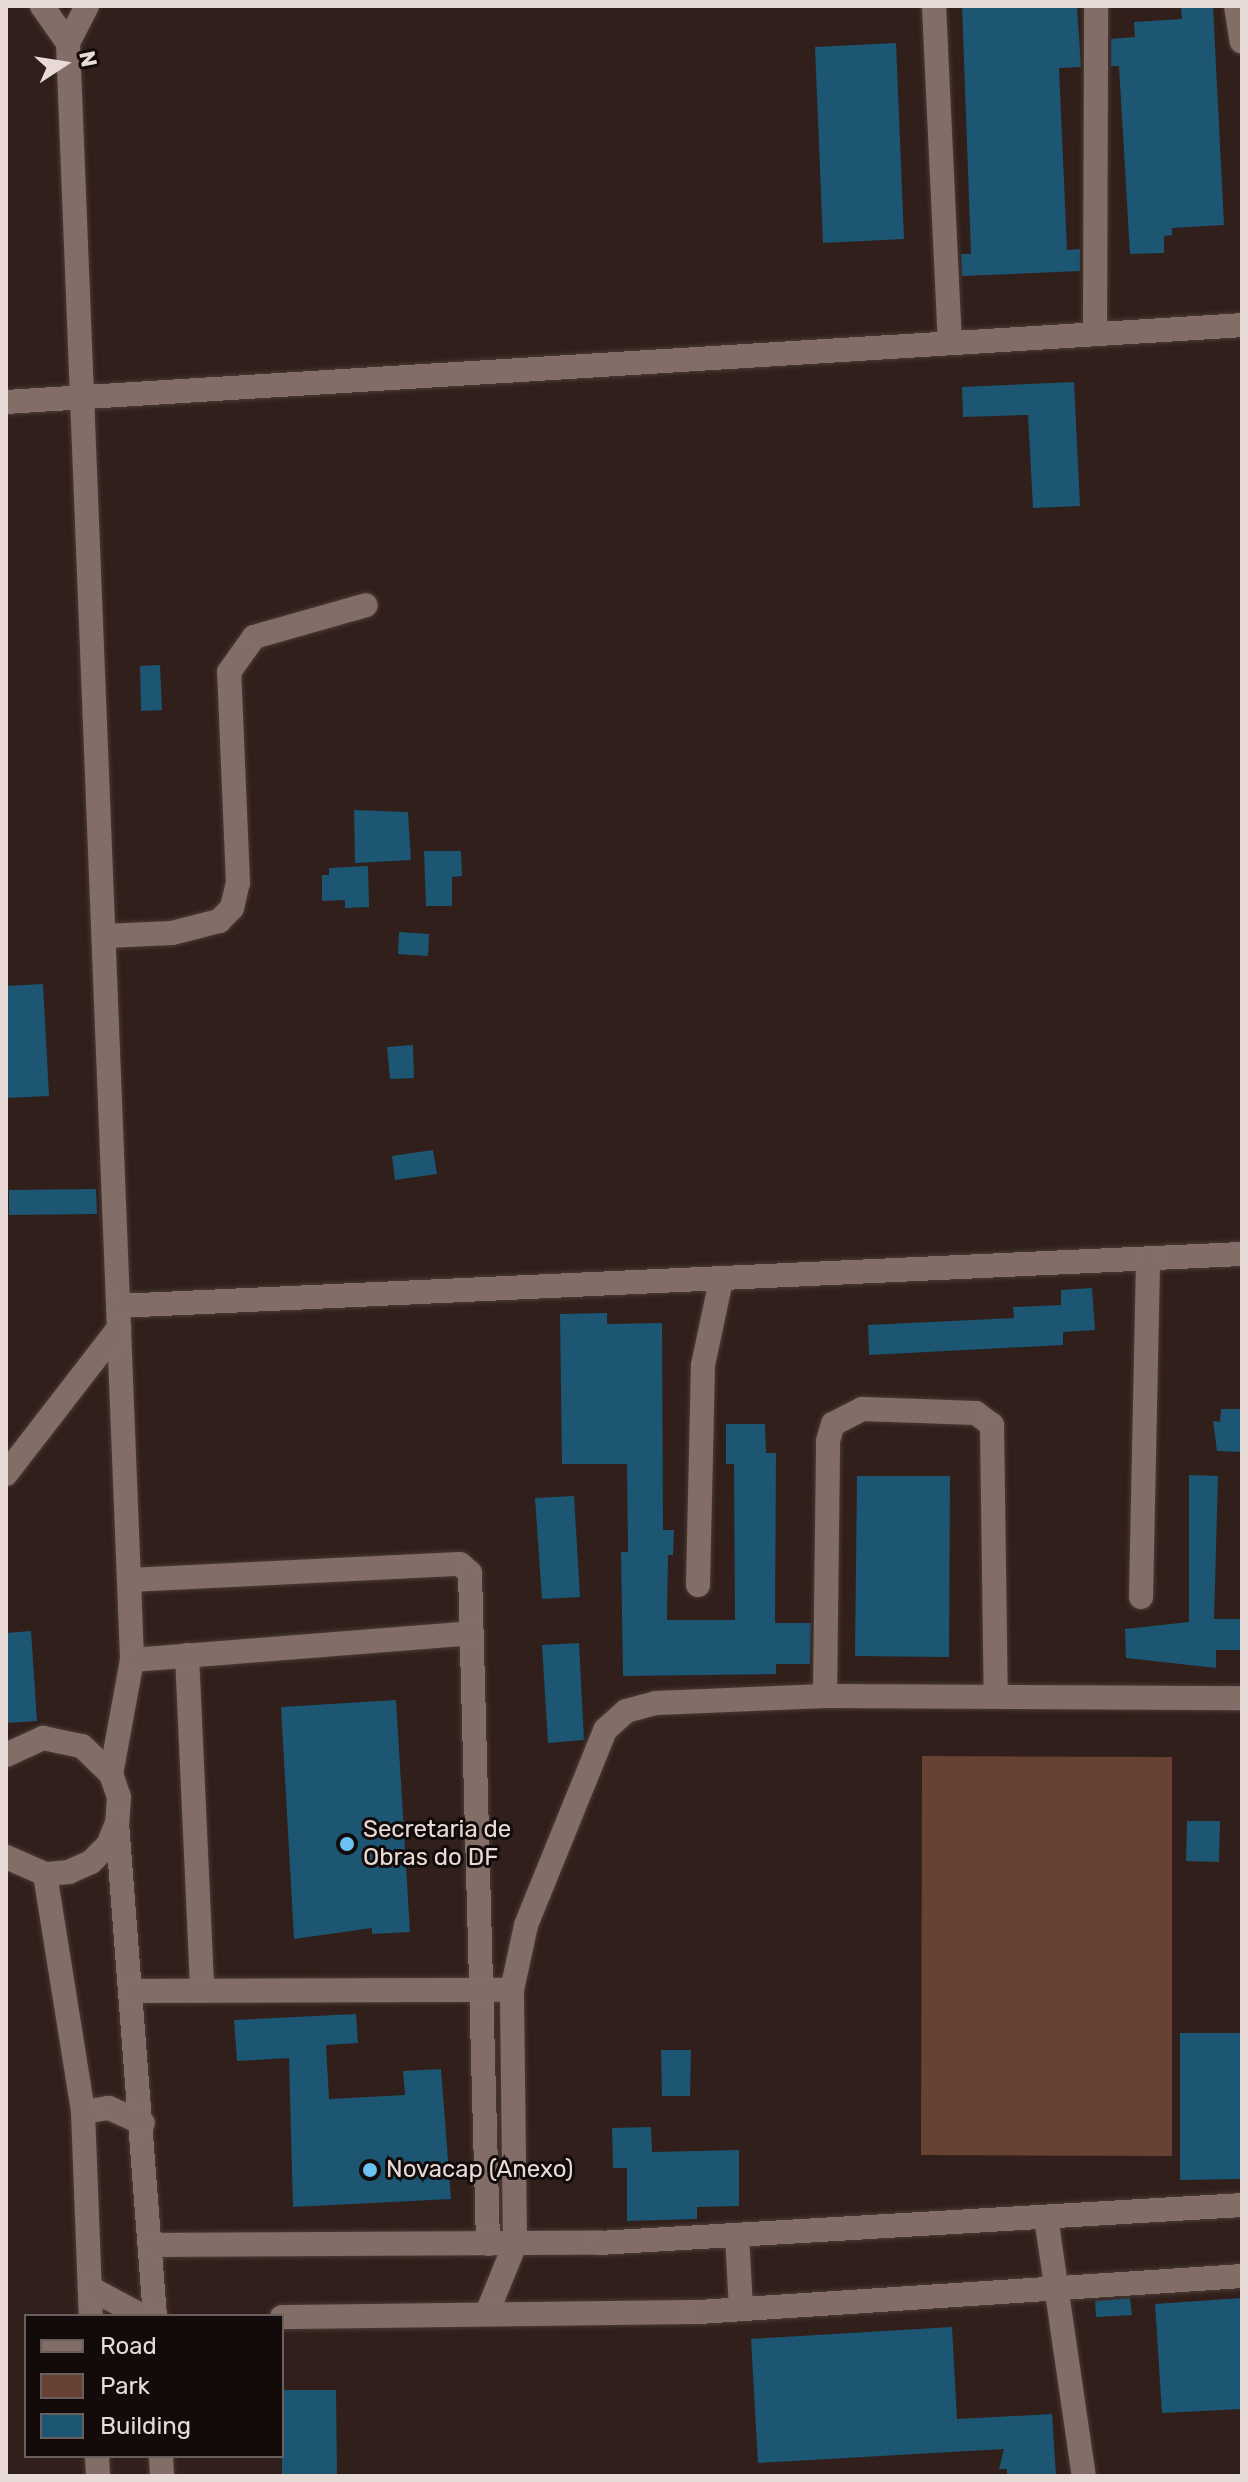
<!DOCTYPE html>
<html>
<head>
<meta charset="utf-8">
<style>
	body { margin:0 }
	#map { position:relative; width:1248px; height:2482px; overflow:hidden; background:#301f1a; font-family:Rubik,sans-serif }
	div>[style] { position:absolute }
	.green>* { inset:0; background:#684135 }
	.building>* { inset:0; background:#1c5673 }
	.roads { filter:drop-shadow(0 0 2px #4a3b37) drop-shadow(0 0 2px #4a3b37) }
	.minor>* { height:24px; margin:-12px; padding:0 12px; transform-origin:12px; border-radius:12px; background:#836e67 }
	.dots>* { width:22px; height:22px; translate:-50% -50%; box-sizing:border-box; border:4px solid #130b09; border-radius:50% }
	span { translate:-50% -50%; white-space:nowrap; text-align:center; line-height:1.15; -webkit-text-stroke:6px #130b09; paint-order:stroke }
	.poi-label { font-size:24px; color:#e7dad7 }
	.left { translate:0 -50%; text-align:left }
	.frame { position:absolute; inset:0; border:8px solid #e7dad7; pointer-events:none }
	.legend { position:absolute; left:24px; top:2314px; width:260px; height:144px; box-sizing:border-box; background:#130b09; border:2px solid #685e5b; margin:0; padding:10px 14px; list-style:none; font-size:24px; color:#e7dad7 }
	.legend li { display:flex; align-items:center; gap:16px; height:40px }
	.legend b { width:40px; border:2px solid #685e5b }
	.north { position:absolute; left:24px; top:24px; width:80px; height:80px; -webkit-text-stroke:6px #130b09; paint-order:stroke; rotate:78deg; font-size:22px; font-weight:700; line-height:32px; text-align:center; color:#e7dad7 }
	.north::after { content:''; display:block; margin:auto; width:28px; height:36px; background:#e7dad7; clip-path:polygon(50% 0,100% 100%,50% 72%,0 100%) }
</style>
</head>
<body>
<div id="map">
	<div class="green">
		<div style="clip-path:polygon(922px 1756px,1172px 1757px,1172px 2156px,921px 2155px)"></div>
	</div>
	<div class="building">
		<div style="clip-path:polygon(962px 6px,1077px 6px,1081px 67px,1059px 68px,1067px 250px,1080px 249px,1080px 271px,962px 276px,961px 254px,971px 254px)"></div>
		<div style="clip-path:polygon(1181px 6px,1213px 6px,1224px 225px,1172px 228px,1172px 235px,1164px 236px,1164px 253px,1130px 254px,1119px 66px,1111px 66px,1111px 39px,1135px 37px,1134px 22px,1182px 19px)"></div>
		<div style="clip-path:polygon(896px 43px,904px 239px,823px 243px,815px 47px)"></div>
		<div style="clip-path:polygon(1074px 382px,1080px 506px,1033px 508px,1028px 415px,963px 417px,962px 387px)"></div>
		<div style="clip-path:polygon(160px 665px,162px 710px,141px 711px,140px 666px)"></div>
		<div style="clip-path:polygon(354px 810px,408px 812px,411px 860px,355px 863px)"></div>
		<div style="clip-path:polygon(424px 851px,461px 851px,462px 876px,452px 877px,452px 906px,426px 906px)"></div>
		<div style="clip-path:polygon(368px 866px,369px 907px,345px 908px,345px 900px,322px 901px,322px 875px,329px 875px,329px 868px)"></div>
		<div style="clip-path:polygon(399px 932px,429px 934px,428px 956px,398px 954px)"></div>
		<div style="clip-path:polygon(43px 984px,49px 1096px,6px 1098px,6px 986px)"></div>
		<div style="clip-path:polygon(413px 1045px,414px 1078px,390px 1079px,387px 1047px)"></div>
		<div style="clip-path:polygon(433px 1150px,437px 1174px,395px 1180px,392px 1156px)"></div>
		<div style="clip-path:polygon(96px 1189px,97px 1214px,9px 1215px,9px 1190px)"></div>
		<div style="clip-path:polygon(1092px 1288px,1095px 1330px,1063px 1332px,1063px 1345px,869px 1355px,868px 1325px,1014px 1318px,1013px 1307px,1061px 1305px,1061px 1290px)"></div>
		<div style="clip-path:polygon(607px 1313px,607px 1324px,662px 1323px,663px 1530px,674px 1530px,673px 1555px,668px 1555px,667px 1620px,735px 1620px,734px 1464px,726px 1464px,726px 1424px,765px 1424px,766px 1453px,776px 1453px,775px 1623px,811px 1623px,810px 1664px,776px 1664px,776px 1674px,623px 1676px,621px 1552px,628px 1552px,627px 1464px,562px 1464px,560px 1314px)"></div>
		<div style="clip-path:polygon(1221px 1409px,1242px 1409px,1242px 1452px,1217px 1451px,1213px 1421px,1220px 1422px)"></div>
		<div style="clip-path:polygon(1189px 1475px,1218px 1476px,1214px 1619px,1242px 1619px,1242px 1650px,1216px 1650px,1216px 1668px,1126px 1658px,1125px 1629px,1189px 1622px)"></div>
		<div style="clip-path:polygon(857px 1476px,950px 1476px,949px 1657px,855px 1656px)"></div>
		<div style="clip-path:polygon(574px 1496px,580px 1597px,542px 1599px,535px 1498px)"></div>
		<div style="clip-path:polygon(31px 1631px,37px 1721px,6px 1723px,6px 1633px)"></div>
		<div style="clip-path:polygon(579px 1643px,584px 1740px,548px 1743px,542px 1645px)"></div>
		<div style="clip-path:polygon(396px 1700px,410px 1932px,372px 1934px,372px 1928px,294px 1939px,281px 1707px)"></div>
		<div style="clip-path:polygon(1187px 1821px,1220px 1821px,1219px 1862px,1186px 1861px)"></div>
		<div style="clip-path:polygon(356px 2014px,358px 2043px,326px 2045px,329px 2099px,405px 2095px,403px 2071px,441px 2069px,451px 2199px,293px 2207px,289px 2058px,237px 2061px,234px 2020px)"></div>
		<div style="clip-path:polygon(1180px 2033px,1242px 2033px,1242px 2179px,1180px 2180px)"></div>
		<div style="clip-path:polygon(661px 2050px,691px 2050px,690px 2096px,662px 2096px)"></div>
		<div style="clip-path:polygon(651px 2127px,652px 2152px,739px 2150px,739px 2206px,697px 2207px,697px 2219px,627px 2221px,627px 2168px,613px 2168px,612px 2128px)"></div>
		<div style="clip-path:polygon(1130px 2298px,1132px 2315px,1096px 2317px,1095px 2301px)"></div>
		<div style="clip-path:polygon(1242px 2298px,1242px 2409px,1162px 2413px,1155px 2304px)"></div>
		<div style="clip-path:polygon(952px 2327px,957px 2419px,1052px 2414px,1056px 2476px,1007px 2476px,1007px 2469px,999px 2469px,1004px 2449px,758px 2463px,751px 2339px)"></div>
		<div style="clip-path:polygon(282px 2390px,336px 2390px,337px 2476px,282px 2476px)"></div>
	</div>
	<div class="roads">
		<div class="minor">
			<div style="left:42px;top:6px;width:45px;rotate:54.9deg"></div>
			<div style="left:87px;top:6px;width:42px;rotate:117.2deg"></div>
			<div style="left:68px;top:43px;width:1618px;rotate:87.73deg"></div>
			<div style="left:132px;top:1660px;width:116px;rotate:100.4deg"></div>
			<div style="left:934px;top:6px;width:335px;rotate:87.3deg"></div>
			<div style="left:1236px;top:6px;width:36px;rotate:81deg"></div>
			<div style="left:1095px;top:333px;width:327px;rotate:-89.8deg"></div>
			<div style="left:6px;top:402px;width:1238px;rotate:-3.56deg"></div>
			<div style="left:105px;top:936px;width:67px;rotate:-2.6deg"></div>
			<div style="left:172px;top:933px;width:49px;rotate:-14.3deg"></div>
			<div style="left:219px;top:921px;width:18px;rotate:-45deg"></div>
			<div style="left:232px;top:908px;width:26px;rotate:-77deg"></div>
			<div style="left:238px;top:883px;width:211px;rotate:-92.4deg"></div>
			<div style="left:229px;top:672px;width:43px;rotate:-54.5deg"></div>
			<div style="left:254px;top:637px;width:116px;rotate:-15.9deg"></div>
			<div style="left:118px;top:1306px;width:1125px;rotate:-2.65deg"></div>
			<div style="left:6px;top:1474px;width:185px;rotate:-52.3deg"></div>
			<div style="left:130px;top:1580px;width:330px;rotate:-2.8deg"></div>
			<div style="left:460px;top:1564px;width:13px;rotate:42deg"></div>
			<div style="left:470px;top:1573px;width:671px;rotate:88.46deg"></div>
			<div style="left:698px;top:1585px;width:220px;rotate:-88.7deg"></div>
			<div style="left:703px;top:1365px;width:87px;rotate:-78deg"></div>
			<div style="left:1141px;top:1597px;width:339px;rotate:-88.8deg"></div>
			<div style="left:187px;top:1655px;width:336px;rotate:87.4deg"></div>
			<div style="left:132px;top:1660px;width:341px;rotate:-4.5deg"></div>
			<div style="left:825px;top:1696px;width:255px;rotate:-89.3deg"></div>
			<div style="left:828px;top:1441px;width:18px;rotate:-74deg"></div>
			<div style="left:833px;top:1424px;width:33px;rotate:-27deg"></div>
			<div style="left:862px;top:1409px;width:114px;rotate:2deg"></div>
			<div style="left:976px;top:1413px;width:20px;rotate:37deg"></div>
			<div style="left:992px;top:1425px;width:270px;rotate:89.2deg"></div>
			<div style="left:6px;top:1755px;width:41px;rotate:-24.7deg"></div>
			<div style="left:43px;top:1738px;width:40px;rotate:12deg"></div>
			<div style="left:82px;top:1746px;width:40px;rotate:44deg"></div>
			<div style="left:111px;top:1774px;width:24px;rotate:71deg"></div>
			<div style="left:119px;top:1797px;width:26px;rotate:94deg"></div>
			<div style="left:117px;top:1823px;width:24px;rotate:112deg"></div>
			<div style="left:108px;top:1845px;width:24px;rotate:135deg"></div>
			<div style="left:91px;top:1862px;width:24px;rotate:156deg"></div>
			<div style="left:69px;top:1872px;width:24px;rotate:175deg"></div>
			<div style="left:45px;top:1874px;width:43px;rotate:-156.4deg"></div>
			<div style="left:117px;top:1823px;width:494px;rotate:85.6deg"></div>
			<div style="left:45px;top:1874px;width:241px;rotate:80.9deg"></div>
			<div style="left:83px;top:2112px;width:204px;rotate:87.8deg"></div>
			<div style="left:132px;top:1991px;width:380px;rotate:-0.2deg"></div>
			<div style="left:512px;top:1990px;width:66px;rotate:-77.8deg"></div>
			<div style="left:526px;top:1925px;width:210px;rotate:-67.9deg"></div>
			<div style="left:605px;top:1730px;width:28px;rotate:-42deg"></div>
			<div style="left:626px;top:1711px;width:31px;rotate:-15deg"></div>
			<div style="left:656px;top:1703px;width:169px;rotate:-2.4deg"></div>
			<div style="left:825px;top:1696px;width:417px;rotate:0.3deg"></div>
			<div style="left:83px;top:2112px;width:26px;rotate:-9deg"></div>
			<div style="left:109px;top:2108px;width:37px;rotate:24deg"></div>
			<div style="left:1046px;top:2217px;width:262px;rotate:81.7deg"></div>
			<div style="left:737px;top:2235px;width:74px;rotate:86.9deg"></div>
			<div style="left:153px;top:2245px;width:446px;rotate:-0.3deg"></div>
			<div style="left:599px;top:2243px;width:644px;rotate:-3.38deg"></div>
			<div style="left:90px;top:2288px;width:59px;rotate:28.3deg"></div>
			<div style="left:487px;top:2313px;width:74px;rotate:-67.9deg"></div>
			<div style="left:515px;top:2244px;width:254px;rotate:-90.7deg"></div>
			<div style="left:282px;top:2317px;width:417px;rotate:-0.7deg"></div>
			<div style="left:699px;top:2312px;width:544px;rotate:-3.79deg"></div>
			<div style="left:97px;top:2456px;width:20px;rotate:87deg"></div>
			<div style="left:161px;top:2456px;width:20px;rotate:87deg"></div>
		</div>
	</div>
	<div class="dots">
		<div style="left:347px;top:1844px;background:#6cc3f2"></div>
		<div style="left:370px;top:2170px;background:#6cc3f2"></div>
	</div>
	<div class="poi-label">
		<span class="left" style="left:363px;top:1844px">Secretaria de<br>Obras do DF</span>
		<span class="left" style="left:386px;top:2170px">Novacap (Anexo)</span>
	</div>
	<div class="frame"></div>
	<ul class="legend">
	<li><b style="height:10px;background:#836e67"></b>Road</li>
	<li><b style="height:22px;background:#684135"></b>Park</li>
	<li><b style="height:22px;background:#1c5673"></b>Building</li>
	</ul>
	<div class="north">N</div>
</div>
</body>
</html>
